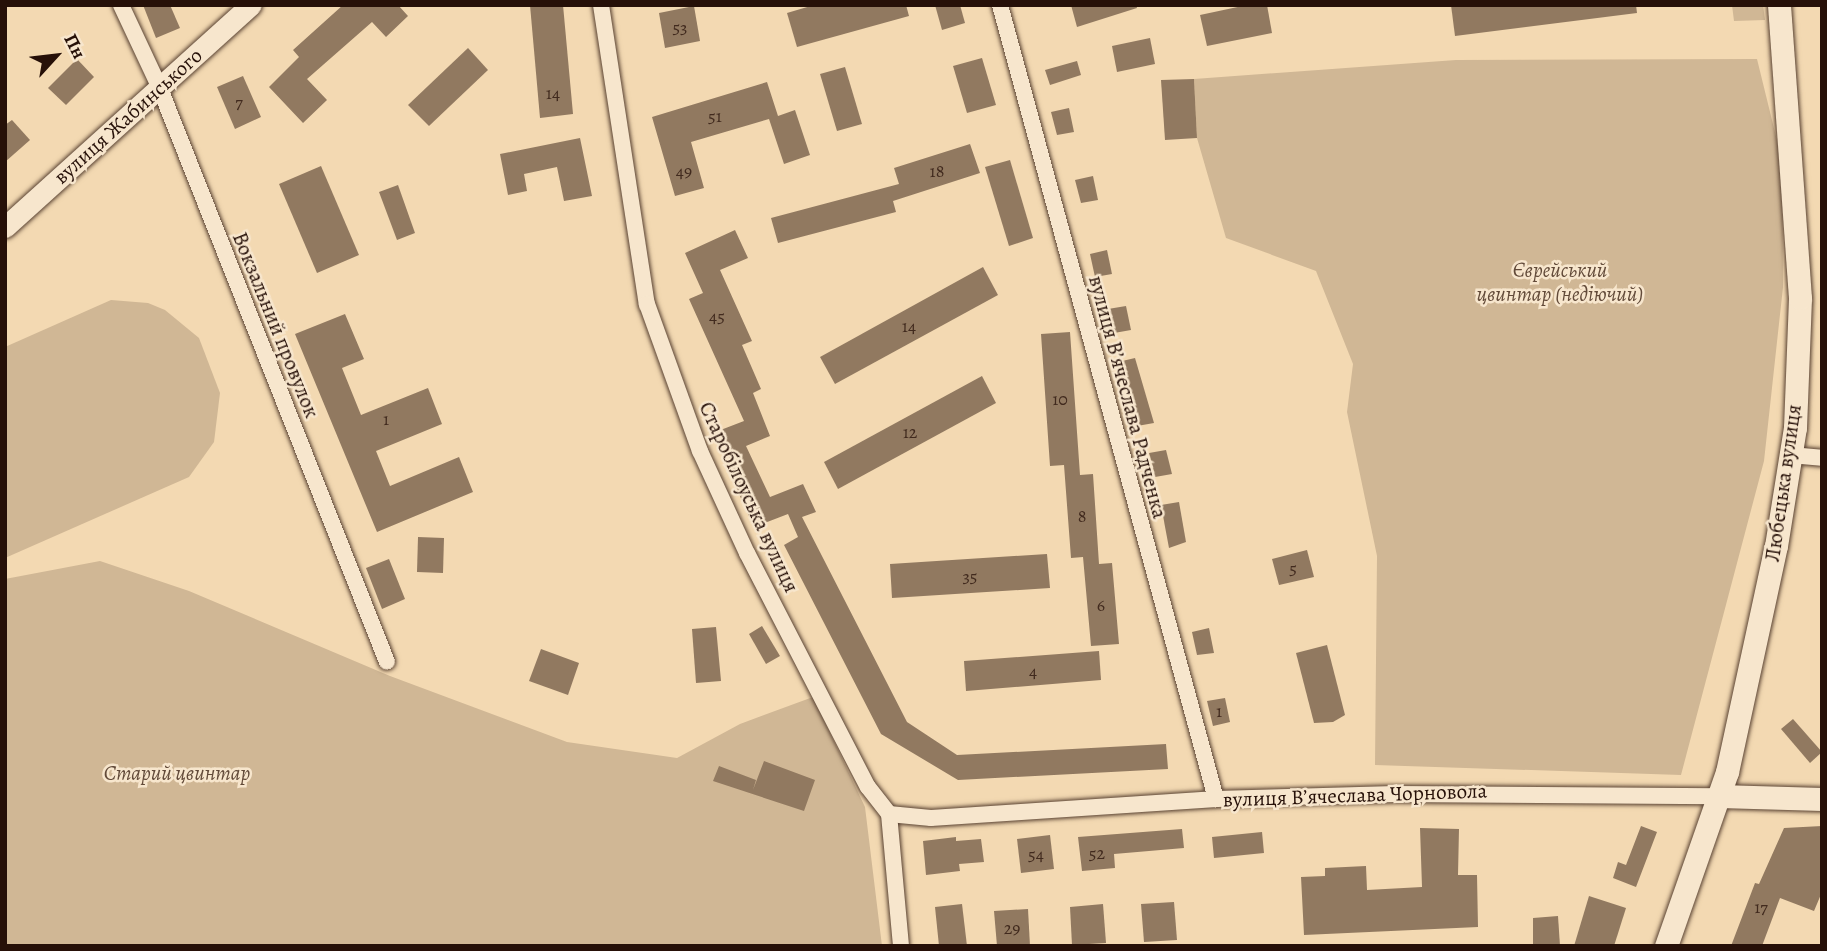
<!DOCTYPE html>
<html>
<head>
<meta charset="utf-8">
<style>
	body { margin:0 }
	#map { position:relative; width:1827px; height:951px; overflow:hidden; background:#f3d9b2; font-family:Alegreya,serif }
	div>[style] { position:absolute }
	.green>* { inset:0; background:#d0b795 }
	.building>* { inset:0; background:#917960 }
	.roads { filter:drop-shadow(0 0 2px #594232) drop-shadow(0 0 2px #594232) }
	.minor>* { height:16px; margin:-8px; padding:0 8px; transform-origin:8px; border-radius:8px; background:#f7e6cd }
	.tertiary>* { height:21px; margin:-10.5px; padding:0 10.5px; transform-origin:10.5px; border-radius:10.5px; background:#f7e6cd }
	.secondary>* { height:23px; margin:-11.5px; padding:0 11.5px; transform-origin:11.5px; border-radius:11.5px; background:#f7e6cd }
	span { translate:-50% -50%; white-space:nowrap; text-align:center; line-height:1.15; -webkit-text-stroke:5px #f7e6cd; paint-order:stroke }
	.number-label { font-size:18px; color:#412a1e }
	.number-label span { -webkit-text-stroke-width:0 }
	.street-label { font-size:21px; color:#261008 }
	.park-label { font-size:21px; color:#624a39; font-style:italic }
	.frame { position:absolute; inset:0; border:7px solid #261008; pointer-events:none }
	.north { position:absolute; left:21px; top:21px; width:70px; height:70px; -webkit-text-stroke:5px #f7e6cd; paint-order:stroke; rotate:63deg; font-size:19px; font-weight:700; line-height:28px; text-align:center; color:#261008 }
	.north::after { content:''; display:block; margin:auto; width:24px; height:32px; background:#261008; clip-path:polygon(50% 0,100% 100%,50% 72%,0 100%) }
</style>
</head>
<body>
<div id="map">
	<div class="green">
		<div style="clip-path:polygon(1732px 5px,1763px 5px,1765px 20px,1734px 21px)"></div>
		<div style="clip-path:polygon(1757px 59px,1782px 161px,1783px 287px,1764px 461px,1681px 775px,1375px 765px,1377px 556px,1347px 412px,1353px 364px,1316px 271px,1226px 238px,1197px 138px,1194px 79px,1456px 60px)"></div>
		<div style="clip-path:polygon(111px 300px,148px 303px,165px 310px,199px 338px,220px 393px,214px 442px,189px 477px,5px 558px,5px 347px)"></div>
		<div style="clip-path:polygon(100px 561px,189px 591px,390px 676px,567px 742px,677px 758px,740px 724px,813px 697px,865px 807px,882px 946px,5px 946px,5px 579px)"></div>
	</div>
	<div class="building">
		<div style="clip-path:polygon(143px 5px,170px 5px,180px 28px,156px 38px)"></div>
		<div style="clip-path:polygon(343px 5px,398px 5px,408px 16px,386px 37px,372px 22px,307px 79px,327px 100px,303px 123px,269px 87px,299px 57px,293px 50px)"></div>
		<div style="clip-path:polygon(530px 5px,563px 5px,573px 114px,540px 118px)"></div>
		<div style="clip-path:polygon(814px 5px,906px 5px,909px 16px,797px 47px,787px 13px)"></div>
		<div style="clip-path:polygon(935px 5px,960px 5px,965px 23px,942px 30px)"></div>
		<div style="clip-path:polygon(1071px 5px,1136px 5px,1137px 8px,1077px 27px)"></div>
		<div style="clip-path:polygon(1247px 5px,1267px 5px,1272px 33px,1207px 46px,1200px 15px)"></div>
		<div style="clip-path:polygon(1451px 5px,1636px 5px,1637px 13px,1455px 36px)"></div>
		<div style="clip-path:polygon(694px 6px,700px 41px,665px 48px,659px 13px)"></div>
		<div style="clip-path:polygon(1150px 38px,1155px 64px,1117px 72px,1112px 46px)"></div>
		<div style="clip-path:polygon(468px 48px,488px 70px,429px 126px,408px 105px)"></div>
		<div style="clip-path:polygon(982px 58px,996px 105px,967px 113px,953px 66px)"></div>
		<div style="clip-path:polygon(77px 59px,94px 77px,66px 105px,48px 88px)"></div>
		<div style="clip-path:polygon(1077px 61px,1081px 75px,1050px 85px,1045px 70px)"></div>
		<div style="clip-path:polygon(845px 67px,862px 124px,837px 131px,820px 74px)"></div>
		<div style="clip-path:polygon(243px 76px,261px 117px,235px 129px,217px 87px)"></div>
		<div style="clip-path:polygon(1194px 79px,1197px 138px,1165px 140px,1161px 80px)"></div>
		<div style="clip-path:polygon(767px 82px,778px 116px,795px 110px,810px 155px,784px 164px,769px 119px,691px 142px,704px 188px,675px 196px,652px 117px)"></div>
		<div style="clip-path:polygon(1069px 108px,1074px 132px,1057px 135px,1051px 112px)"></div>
		<div style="clip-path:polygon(12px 120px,30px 140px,5px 162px,5px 125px)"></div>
		<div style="clip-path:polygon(580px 138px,592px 196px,564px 201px,557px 167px,524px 174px,527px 191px,508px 195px,500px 154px)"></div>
		<div style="clip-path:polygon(970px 144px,980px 173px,893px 201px,896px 212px,778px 243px,771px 218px,899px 184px,894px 168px)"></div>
		<div style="clip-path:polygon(1010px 160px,1033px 238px,1009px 246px,985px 167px)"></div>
		<div style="clip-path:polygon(321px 166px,359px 255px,317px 273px,279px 184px)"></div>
		<div style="clip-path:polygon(1093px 176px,1098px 200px,1081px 203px,1075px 180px)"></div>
		<div style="clip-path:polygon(398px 185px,415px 233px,397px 240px,379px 192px)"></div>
		<div style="clip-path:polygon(735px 230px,748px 258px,720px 270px,752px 341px,742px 345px,761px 389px,753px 393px,770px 436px,746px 446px,770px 497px,803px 484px,816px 512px,802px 517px,907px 722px,957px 755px,1166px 744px,1168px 769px,958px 780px,881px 734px,784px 545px,798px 537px,788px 514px,754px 527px,724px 461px,730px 459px,718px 431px,744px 421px,689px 299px,703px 293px,685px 253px)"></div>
		<div style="clip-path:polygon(1107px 250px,1112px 274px,1095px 277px,1090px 254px)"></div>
		<div style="clip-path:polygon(983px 267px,998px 295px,835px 384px,820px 357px)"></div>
		<div style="clip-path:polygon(1126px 306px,1131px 330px,1114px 333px,1108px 309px)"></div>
		<div style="clip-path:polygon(345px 314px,364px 359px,342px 368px,361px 415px,428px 388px,442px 424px,376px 451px,390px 486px,459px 457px,473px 492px,377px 532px,295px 334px)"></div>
		<div style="clip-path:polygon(1070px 332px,1080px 475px,1093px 474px,1099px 564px,1112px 563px,1119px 644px,1091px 646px,1083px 557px,1071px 558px,1064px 465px,1050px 466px,1041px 334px)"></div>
		<div style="clip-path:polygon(1135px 358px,1154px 423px,1137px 426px,1118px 362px)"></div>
		<div style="clip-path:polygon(982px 376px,996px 403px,838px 489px,824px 462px)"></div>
		<div style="clip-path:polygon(1166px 450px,1172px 474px,1155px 477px,1149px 453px)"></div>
		<div style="clip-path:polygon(1179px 502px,1186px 542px,1169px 548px,1161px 505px)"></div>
		<div style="clip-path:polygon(418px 537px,444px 538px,443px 573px,417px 572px)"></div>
		<div style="clip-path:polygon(1307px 550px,1314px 577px,1279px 585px,1272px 559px)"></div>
		<div style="clip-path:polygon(1047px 554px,1050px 588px,892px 598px,890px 564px)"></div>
		<div style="clip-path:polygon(389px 559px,405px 599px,382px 609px,366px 568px)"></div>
		<div style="clip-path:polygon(762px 626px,780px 656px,766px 664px,749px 634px)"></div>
		<div style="clip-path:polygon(716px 627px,721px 681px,696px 683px,692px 629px)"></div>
		<div style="clip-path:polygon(1209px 628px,1214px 653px,1197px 655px,1192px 632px)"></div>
		<div style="clip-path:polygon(1327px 645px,1345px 715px,1333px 722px,1314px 723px,1296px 653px)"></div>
		<div style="clip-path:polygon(541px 649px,579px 663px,568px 695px,529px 681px)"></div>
		<div style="clip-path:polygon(1099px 651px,1101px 680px,966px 691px,964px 661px)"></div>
		<div style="clip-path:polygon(1225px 698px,1230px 722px,1213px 726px,1207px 701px)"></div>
		<div style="clip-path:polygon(1793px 719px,1822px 752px,1810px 763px,1781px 729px)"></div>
		<div style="clip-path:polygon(764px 761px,815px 780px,804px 811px,713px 781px,719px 766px,756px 780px,753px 790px)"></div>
		<div style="clip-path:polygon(1641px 826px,1657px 832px,1636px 887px,1613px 878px,1618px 862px,1626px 865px)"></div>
		<div style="clip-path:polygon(1822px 826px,1822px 892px,1814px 911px,1780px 898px,1762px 946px,1731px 946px,1755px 883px,1759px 884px,1784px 828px)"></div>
		<div style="clip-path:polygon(1420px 828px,1459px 829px,1458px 875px,1477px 875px,1478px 927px,1304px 935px,1301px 877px,1325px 876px,1325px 868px,1366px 866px,1367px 890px,1422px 887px)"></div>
		<div style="clip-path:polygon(1182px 829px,1184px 848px,1114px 854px,1115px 868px,1082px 871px,1078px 837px)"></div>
		<div style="clip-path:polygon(1262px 832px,1264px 853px,1214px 858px,1212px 837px)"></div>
		<div style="clip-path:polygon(1050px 835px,1054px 869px,1021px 873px,1017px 839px)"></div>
		<div style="clip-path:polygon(956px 837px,956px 841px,981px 839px,984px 862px,959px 864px,960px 871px,926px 875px,923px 841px)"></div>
		<div style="clip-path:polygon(1589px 896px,1626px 908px,1614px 946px,1574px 946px)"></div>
		<div style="clip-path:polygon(1174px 902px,1177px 940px,1144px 942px,1141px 904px)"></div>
		<div style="clip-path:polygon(962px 904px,967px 946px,939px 946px,935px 907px)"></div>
		<div style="clip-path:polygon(1103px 904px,1106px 943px,1072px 945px,1070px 907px)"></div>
		<div style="clip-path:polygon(1028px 909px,1030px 946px,997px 946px,994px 911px)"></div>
		<div style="clip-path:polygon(1558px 916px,1560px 946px,1533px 946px,1533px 918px)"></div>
	</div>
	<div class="roads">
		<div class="minor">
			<div style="left:121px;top:5px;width:89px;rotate:64.9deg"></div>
			<div style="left:159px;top:86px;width:619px;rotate:68.4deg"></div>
			<div style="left:601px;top:5px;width:303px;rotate:81.3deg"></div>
			<div style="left:647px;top:304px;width:156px;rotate:70.2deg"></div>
			<div style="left:700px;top:451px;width:112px;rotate:65.3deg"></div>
			<div style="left:747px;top:553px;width:263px;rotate:62.7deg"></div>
			<div style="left:868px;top:787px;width:34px;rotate:52deg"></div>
			<div style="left:889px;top:814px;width:133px;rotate:84.8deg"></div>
			<div style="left:1000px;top:5px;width:823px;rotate:74.78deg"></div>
			<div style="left:1790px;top:455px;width:32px;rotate:5deg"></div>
			<div style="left:889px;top:814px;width:42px;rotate:5.4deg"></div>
			<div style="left:931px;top:818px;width:286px;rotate:-3.8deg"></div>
			<div style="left:1216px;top:799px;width:179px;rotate:-1.6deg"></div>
			<div style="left:1395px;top:794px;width:324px;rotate:0.4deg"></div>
		</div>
		<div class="tertiary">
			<div style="left:5px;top:227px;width:331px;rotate:-42.1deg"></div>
		</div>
		<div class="secondary">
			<div style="left:1719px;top:796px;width:103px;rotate:1.7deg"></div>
			<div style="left:1666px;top:946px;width:184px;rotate:-70.7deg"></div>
			<div style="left:1727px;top:772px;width:231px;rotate:-77.8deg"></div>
			<div style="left:1776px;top:546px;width:120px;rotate:-80.9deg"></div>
			<div style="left:1795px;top:428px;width:130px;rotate:-87.8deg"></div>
			<div style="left:1800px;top:298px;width:294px;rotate:-94.1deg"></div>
		</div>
	</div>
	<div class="number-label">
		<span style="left:680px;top:27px">53</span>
		<span style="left:553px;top:93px">14</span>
		<span style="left:239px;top:102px">7</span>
		<span style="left:715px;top:116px">51</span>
		<span style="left:684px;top:171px">49</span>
		<span style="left:937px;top:171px">18</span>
		<span style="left:717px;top:316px">45</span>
		<span style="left:909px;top:326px">14</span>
		<span style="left:1060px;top:399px">10</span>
		<span style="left:386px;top:419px">1</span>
		<span style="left:910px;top:432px">12</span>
		<span style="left:1082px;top:516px">8</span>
		<span style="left:1293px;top:568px">5</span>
		<span style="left:970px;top:576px">35</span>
		<span style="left:1101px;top:605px">6</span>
		<span style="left:1033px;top:671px">4</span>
		<span style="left:1219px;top:711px">1</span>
		<span style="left:1097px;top:853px">52</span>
		<span style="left:1036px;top:854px">54</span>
		<span style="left:1761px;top:907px">17</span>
		<span style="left:1012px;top:928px">29</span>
	</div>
	<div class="street-label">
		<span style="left:128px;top:116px;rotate:-42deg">вулиця Жабинського</span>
		<span style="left:276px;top:325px;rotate:68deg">Вокзальний провулок</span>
		<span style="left:1128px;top:397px;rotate:75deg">вулиця Вʼячеслава Радченка</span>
		<span style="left:1783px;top:483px;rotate:-82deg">Любецька вулиця</span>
		<span style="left:749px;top:497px;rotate:65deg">Старобілоуська вулиця</span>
		<span style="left:1355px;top:795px;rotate:-2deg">вулиця Вʼячеслава Чорновола</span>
	</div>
	<div class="park-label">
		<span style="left:1560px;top:282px">Єврейський<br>цвинтар (недіючий)</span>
		<span style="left:177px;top:773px">Старий цвинтар</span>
	</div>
	<div class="frame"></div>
	<div class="north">Пн</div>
</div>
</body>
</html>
